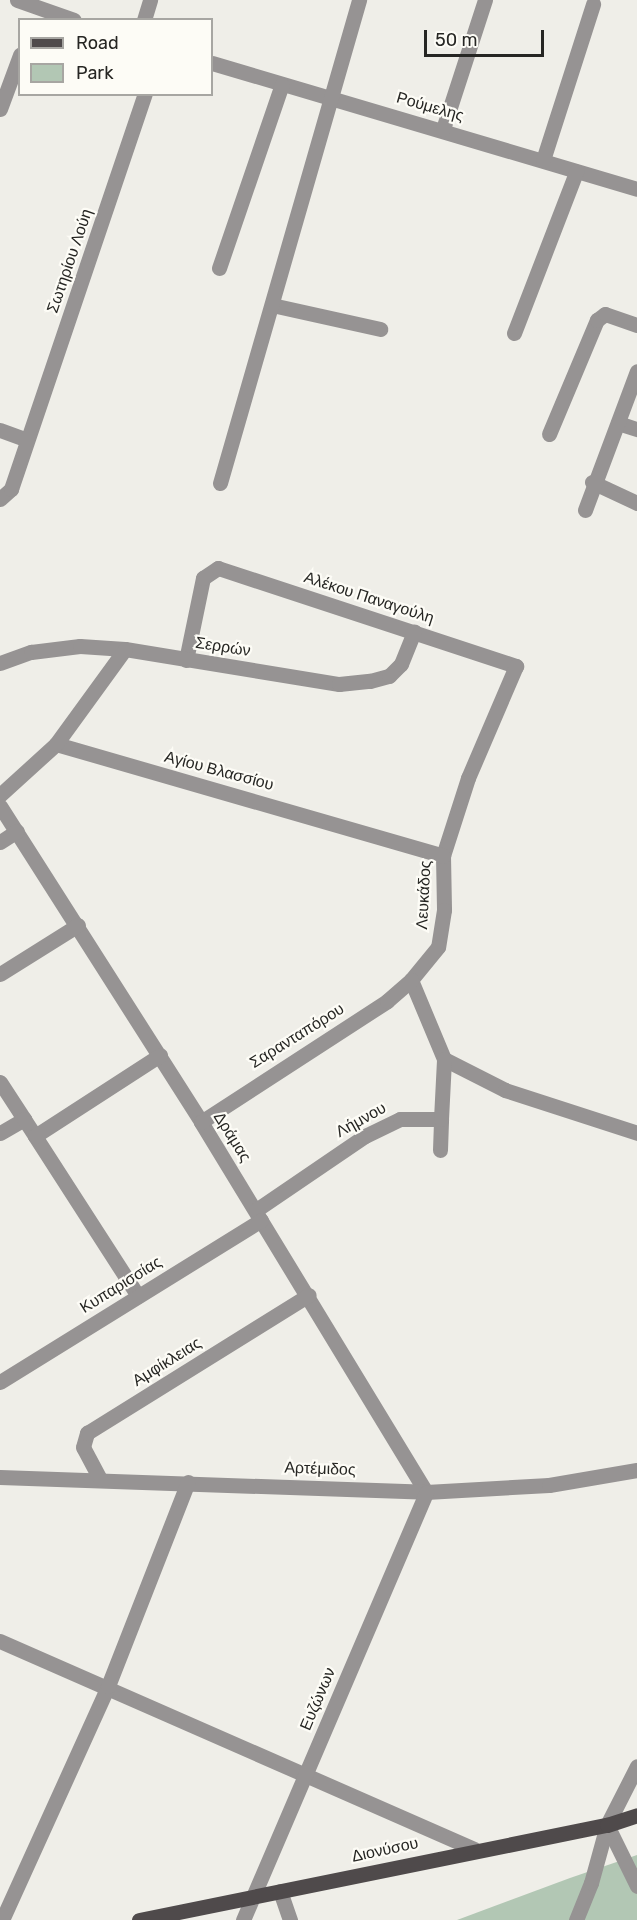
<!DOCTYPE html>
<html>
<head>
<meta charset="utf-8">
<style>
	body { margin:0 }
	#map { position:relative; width:637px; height:1920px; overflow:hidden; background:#efeee8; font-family:Rubik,sans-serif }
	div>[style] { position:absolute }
	.green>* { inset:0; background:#b2c7b4 }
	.minor>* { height:15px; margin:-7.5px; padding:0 7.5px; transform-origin:7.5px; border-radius:7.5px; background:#969393 }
	.major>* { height:15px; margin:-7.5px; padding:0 7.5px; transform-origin:7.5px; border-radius:7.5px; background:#4f4a4b }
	span { translate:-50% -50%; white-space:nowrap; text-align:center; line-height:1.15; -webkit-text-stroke:4.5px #fdfcf6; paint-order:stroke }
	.street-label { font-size:16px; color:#262623 }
	.legend { position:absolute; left:18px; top:18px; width:195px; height:78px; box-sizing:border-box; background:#fdfcf6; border:2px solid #a7a6a2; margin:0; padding:8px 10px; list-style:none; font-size:18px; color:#262623 }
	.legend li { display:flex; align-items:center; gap:12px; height:30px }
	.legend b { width:30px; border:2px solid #a7a6a2 }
	.scale { position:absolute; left:424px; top:30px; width:120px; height:27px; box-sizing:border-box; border:3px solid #262623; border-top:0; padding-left:8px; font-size:18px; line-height:21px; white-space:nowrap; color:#262623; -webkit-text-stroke:4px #fdfcf6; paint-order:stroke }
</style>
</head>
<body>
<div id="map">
	<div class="green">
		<div style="clip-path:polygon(637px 1855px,637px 1920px,457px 1920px,570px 1878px)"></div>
	</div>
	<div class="minor">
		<div style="left:17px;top:0;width:60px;rotate:19.3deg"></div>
		<div style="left:144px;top:20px;width:21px;rotate:-73deg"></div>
		<div style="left:212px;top:63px;width:443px;rotate:16.5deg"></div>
		<div style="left:0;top:109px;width:58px;rotate:-69.7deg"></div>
		<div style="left:443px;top:129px;width:136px;rotate:-72deg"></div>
		<div style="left:543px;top:160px;width:164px;rotate:-72.2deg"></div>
		<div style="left:219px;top:268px;width:194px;rotate:-71.1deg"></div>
		<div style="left:272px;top:305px;width:111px;rotate:12.5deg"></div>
		<div style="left:514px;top:333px;width:173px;rotate:-68.9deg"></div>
		<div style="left:618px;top:423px;width:20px;rotate:18deg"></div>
		<div style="left:0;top:430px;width:27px;rotate:20deg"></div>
		<div style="left:549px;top:434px;width:124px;rotate:-67.2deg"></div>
		<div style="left:597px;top:320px;width:10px;rotate:-37deg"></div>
		<div style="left:605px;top:314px;width:34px;rotate:19deg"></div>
		<div style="left:592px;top:482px;width:50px;rotate:25deg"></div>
		<div style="left:220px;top:483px;width:503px;rotate:-73.94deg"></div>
		<div style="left:0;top:499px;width:15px;rotate:-42deg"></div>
		<div style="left:11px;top:489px;width:417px;rotate:-71.3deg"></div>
		<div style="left:585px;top:510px;width:148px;rotate:-69.5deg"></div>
		<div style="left:186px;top:660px;width:84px;rotate:-78.3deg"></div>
		<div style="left:203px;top:578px;width:18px;rotate:-34deg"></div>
		<div style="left:218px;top:568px;width:314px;rotate:18.2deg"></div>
		<div style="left:516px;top:666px;width:122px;rotate:113.2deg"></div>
		<div style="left:468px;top:778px;width:82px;rotate:107.8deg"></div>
		<div style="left:443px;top:856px;width:54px;rotate:88.9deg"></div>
		<div style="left:444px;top:910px;width:37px;rotate:99deg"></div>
		<div style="left:438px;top:947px;width:43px;rotate:129.3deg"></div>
		<div style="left:411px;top:980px;width:86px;rotate:67.3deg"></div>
		<div style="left:444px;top:1059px;width:68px;rotate:26.9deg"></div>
		<div style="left:505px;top:1090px;width:139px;rotate:18deg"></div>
		<div style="left:0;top:663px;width:33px;rotate:-20deg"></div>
		<div style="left:31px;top:652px;width:49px;rotate:-7deg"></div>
		<div style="left:80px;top:646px;width:45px;rotate:3.8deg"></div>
		<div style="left:125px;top:649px;width:217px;rotate:9.3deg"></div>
		<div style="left:339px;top:684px;width:31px;rotate:-6deg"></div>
		<div style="left:370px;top:681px;width:20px;rotate:-15deg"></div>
		<div style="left:389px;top:676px;width:17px;rotate:-45deg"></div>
		<div style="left:401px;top:664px;width:35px;rotate:-68deg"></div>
		<div style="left:56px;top:744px;width:403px;rotate:16.1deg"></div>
		<div style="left:0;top:795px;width:76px;rotate:-42.3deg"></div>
		<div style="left:56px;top:744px;width:117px;rotate:-54deg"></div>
		<div style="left:0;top:806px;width:375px;rotate:57.5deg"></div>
		<div style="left:201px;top:1122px;width:433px;rotate:58.7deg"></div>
		<div style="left:0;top:842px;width:20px;rotate:-33deg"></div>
		<div style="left:0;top:974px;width:92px;rotate:-32.1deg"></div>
		<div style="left:0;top:1082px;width:44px;rotate:57deg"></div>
		<div style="left:201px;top:1122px;width:222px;rotate:-33deg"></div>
		<div style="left:387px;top:1001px;width:32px;rotate:-41deg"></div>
		<div style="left:0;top:1133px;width:28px;rotate:-30deg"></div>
		<div style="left:24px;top:1119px;width:20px;rotate:57deg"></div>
		<div style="left:440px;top:1150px;width:31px;rotate:-88deg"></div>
		<div style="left:256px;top:1210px;width:132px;rotate:-34.2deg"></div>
		<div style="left:365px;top:1136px;width:39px;rotate:-26deg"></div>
		<div style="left:400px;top:1119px;width:41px"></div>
		<div style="left:441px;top:1119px;width:60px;rotate:-87.1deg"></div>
		<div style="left:138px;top:1296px;width:190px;rotate:-122.8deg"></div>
		<div style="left:35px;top:1136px;width:149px;rotate:-32.9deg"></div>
		<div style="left:0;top:1382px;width:307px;rotate:-31.8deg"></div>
		<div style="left:0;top:1477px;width:426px;rotate:2deg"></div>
		<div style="left:426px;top:1492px;width:123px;rotate:-3.3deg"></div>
		<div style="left:549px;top:1485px;width:89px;rotate:-9.7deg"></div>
		<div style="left:100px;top:1479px;width:36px;rotate:-118deg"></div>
		<div style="left:83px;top:1447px;width:15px;rotate:-74deg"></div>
		<div style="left:87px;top:1433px;width:261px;rotate:-31.9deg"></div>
		<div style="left:0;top:1641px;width:518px;rotate:23.69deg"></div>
		<div style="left:607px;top:1825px;width:68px;rotate:63.8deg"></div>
		<div style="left:280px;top:1891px;width:31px;rotate:71deg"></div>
		<div style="left:2px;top:1920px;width:257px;rotate:-65.6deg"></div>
		<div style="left:108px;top:1686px;width:219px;rotate:-68.6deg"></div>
		<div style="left:243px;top:1920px;width:465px;rotate:-66.8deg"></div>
		<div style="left:576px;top:1920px;width:40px;rotate:-68deg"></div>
		<div style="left:591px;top:1883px;width:60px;rotate:-74.6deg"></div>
		<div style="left:607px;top:1825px;width:66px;rotate:-63deg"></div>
	</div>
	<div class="major">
		<div style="left:139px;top:1920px;width:478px;rotate:-11.5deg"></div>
		<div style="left:607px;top:1825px;width:32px;rotate:-18deg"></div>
	</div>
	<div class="street-label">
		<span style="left:430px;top:107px;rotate:16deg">Ρούμελης</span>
		<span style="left:70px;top:261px;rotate:-71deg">Σωτηρίου Λούη</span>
		<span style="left:369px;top:598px;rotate:18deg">Αλέκου Παναγούλη</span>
		<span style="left:223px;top:647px;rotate:9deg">Σερρών</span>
		<span style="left:219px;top:771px;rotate:15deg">Αγίου Βλασσίου</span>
		<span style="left:424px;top:895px;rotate:-87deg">Λευκάδος</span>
		<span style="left:297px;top:1036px;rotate:-32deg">Σαρανταπόρου</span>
		<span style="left:361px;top:1120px;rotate:-29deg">Λήμνου</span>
		<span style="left:232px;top:1137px;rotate:58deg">Δράμας</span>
		<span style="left:121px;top:1285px;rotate:-32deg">Κυπαρισσίας</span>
		<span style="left:167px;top:1362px;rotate:-32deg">Αμφίκλειας</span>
		<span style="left:320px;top:1469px;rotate:2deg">Αρτέμιδος</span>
		<span style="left:318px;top:1699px;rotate:-67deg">Ευζώνων</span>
		<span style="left:385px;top:1850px;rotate:-12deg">Διονύσου</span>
	</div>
	<ul class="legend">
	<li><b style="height:8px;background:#4f4a4b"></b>Road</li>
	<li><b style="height:16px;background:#b2c7b4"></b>Park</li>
	</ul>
	<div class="scale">50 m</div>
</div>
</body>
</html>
